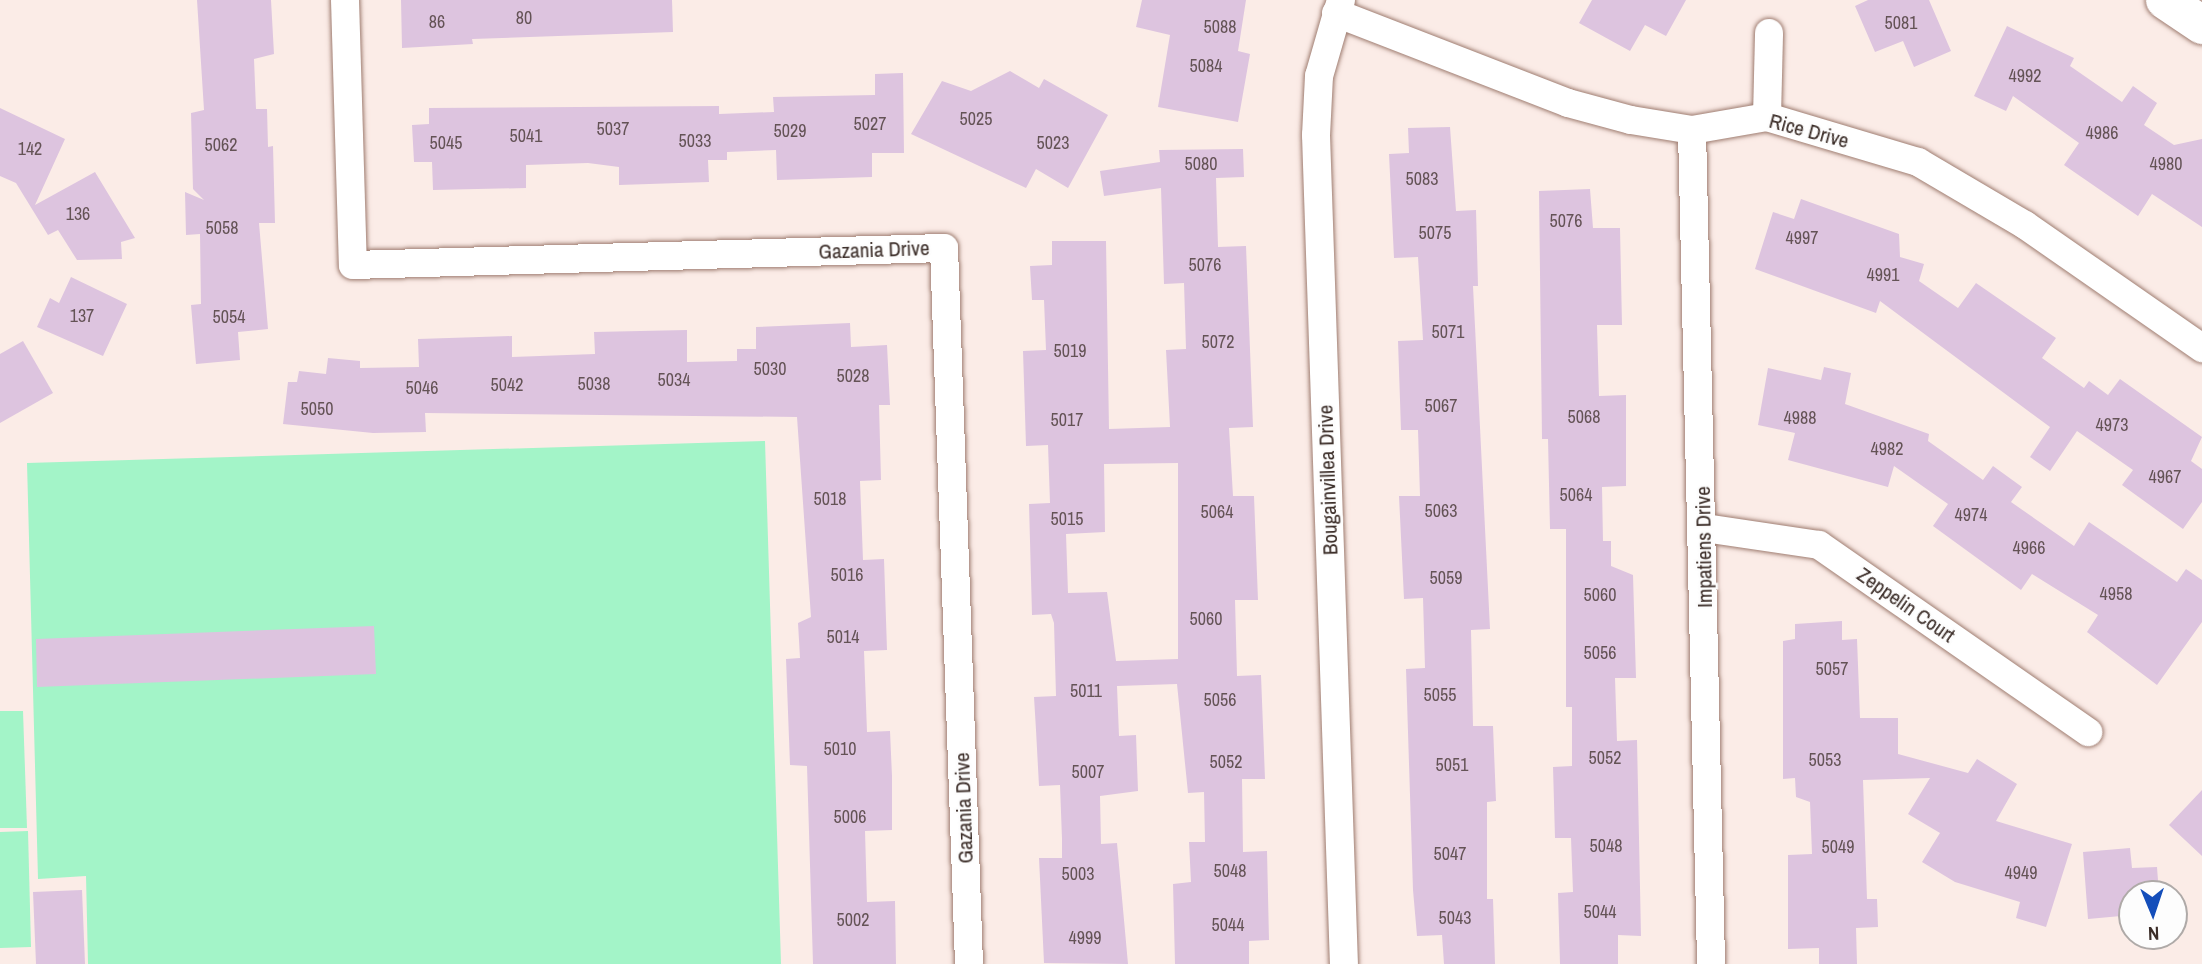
<!DOCTYPE html>
<html>
<head>
<meta charset="utf-8">
<style>
	body { margin:0 }
	#map { position:relative; width:2202px; height:964px; overflow:hidden; background:#fbece7; font-family:"Archivo Narrow",sans-serif }
	div>[style] { position:absolute }
	.green>* { inset:0; background:#a3f4c8 }
	.building>* { inset:0; background:#ddc4df }
	.roads { filter:drop-shadow(0 0 2px #9f7d71) drop-shadow(0 0 2px #9f7d71) }
	.minor>* { height:28px; margin:-14px; padding:0 14px; transform-origin:14px; border-radius:14px; background:#fff }
	.primary>* { height:38px; margin:-19px; padding:0 19px; transform-origin:19px; border-radius:19px; background:#fff }
	span { translate:-50% -50%; white-space:nowrap; text-align:center; line-height:1.15; -webkit-text-stroke:5px #fdfdfd; paint-order:stroke }
	.number-label { font-size:18px; color:#645356 }
	.number-label span { -webkit-text-stroke-width:0 }
	.street-label { font-size:21px; color:#3b2d28 }
	.north { position:absolute; left:2118px; top:880px; width:70px; height:70px; box-sizing:border-box; background:#fdfdfd; border:2px solid #afaaa8; border-radius:50%; rotate:178deg; font-size:19px; font-weight:700; line-height:28px; text-align:center; color:#3b2d28 }
	.north::after { content:''; display:block; margin:auto; width:24px; height:32px; background:#144eba; clip-path:polygon(50% 0,100% 100%,50% 72%,0 100%) }
</style>
</head>
<body>
<div id="map">
	<div class="green">
		<div style="clip-path:polygon(765px 441px,781px 964px,88px 964px,86px 876px,38px 879px,27px 463px)"></div>
		<div style="clip-path:polygon(0 711px,23px 711px,27px 828px,0 828px)"></div>
		<div style="clip-path:polygon(28px 831px,31px 947px,0 948px,0 832px)"></div>
	</div>
	<div class="building">
		<div style="clip-path:polygon(197px 0,271px 0,274px 54px,254px 59px,256px 109px,267px 109px,268px 147px,273px 146px,275px 223px,259px 223px,268px 329px,238px 332px,240px 360px,196px 364px,191px 305px,201px 304px,200px 234px,186px 235px,185px 192px,204px 200px,193px 189px,191px 113px,204px 110px)"></div>
		<div style="clip-path:polygon(401px 0,672px 0,673px 32px,472px 39px,473px 44px,402px 48px)"></div>
		<div style="clip-path:polygon(1142px 0,1246px 0,1238px 51px,1250px 54px,1238px 122px,1158px 107px,1170px 35px,1136px 27px)"></div>
		<div style="clip-path:polygon(1592px 0,1686px 0,1666px 36px,1645px 25px,1630px 51px,1579px 23px)"></div>
		<div style="clip-path:polygon(1868px 0,1929px 0,1951px 51px,1914px 67px,1903px 41px,1875px 52px,1855px 6px)"></div>
		<div style="clip-path:polygon(2007px 26px,2074px 58px,2070px 66px,2122px 102px,2133px 86px,2157px 103px,2144px 125px,2174px 145px,2202px 139px,2202px 227px,2152px 194px,2138px 216px,2064px 165px,2079px 143px,2013px 96px,2006px 111px,1974px 96px)"></div>
		<div style="clip-path:polygon(1010px 71px,1039px 88px,1044px 79px,1108px 115px,1068px 188px,1036px 169px,1026px 188px,911px 134px,942px 81px,971px 91px)"></div>
		<div style="clip-path:polygon(903px 73px,904px 153px,872px 153px,872px 177px,777px 180px,776px 150px,727px 152px,727px 160px,708px 160px,709px 182px,619px 185px,619px 167px,588px 163px,526px 165px,526px 188px,433px 190px,432px 162px,414px 162px,412px 125px,429px 124px,429px 108px,719px 106px,719px 114px,774px 112px,773px 97px,875px 95px,875px 74px)"></div>
		<div style="clip-path:polygon(0 108px,65px 139px,35px 205px,95px 172px,135px 238px,121px 242px,122px 259px,77px 260px,58px 230px,48px 235px,16px 183px,0 176px)"></div>
		<div style="clip-path:polygon(1450px 127px,1456px 211px,1476px 210px,1478px 286px,1473px 286px,1490px 629px,1471px 630px,1473px 726px,1493px 726px,1496px 801px,1487px 802px,1487px 899px,1493px 899px,1495px 964px,1444px 964px,1442px 935px,1417px 936px,1413px 890px,1406px 669px,1425px 668px,1423px 598px,1404px 599px,1399px 496px,1420px 496px,1418px 430px,1401px 430px,1398px 341px,1423px 340px,1418px 257px,1394px 258px,1389px 154px,1409px 153px,1408px 128px)"></div>
		<div style="clip-path:polygon(evenodd,1243px 149px,1244px 177px,1216px 178px,1218px 247px,1246px 246px,1253px 427px,1229px 428px,1233px 496px,1254px 496px,1258px 600px,1235px 600px,1237px 676px,1261px 675px,1265px 779px,1242px 779px,1243px 852px,1267px 851px,1269px 940px,1249px 941px,1249px 964px,1175px 964px,1173px 884px,1191px 882px,1189px 842px,1205px 842px,1204px 792px,1188px 793px,1177px 684px,1117px 686px,1119px 736px,1136px 735px,1138px 791px,1100px 796px,1101px 844px,1117px 843px,1128px 964px,1044px 963px,1039px 858px,1062px 858px,1062px 839px,1060px 785px,1039px 786px,1036px 730px,1034px 697px,1056px 696px,1054px 623px,1051px 614px,1032px 615px,1029px 504px,1050px 503px,1048px 445px,1026px 446px,1023px 351px,1046px 350px,1044px 300px,1032px 300px,1030px 266px,1052px 265px,1052px 241px,1106px 241px,1109px 429px,1170px 427px,1166px 350px,1186px 349px,1184px 283px,1164px 284px,1161px 188px,1104px 196px,1100px 171px,1160px 162px,1159px 150px,1243px 149px,1178px 463px,1178px 659px,1116px 661px,1107px 592px,1068px 593px,1066px 534px,1105px 532px,1104px 464px,1178px 463px)"></div>
		<div style="clip-path:polygon(1590px 189px,1593px 228px,1620px 228px,1622px 325px,1597px 325px,1599px 396px,1626px 395px,1626px 486px,1602px 487px,1603px 541px,1611px 541px,1611px 566px,1633px 575px,1636px 678px,1615px 678px,1617px 741px,1637px 740px,1641px 936px,1618px 935px,1618px 964px,1560px 964px,1558px 893px,1573px 892px,1571px 838px,1555px 838px,1553px 767px,1572px 766px,1572px 707px,1566px 707px,1566px 529px,1550px 529px,1548px 439px,1542px 439px,1539px 191px)"></div>
		<div style="clip-path:polygon(1801px 199px,1899px 234px,1900px 257px,1924px 264px,1919px 281px,1958px 308px,1976px 283px,2056px 338px,2042px 358px,2084px 388px,2089px 381px,2108px 395px,2120px 379px,2202px 437px,2191px 461px,2202px 469px,2202px 502px,2183px 529px,2122px 485px,2133px 470px,2077px 431px,2050px 471px,2030px 457px,2050px 427px,1880px 301px,1876px 313px,1755px 269px,1773px 212px,1794px 219px)"></div>
		<div style="clip-path:polygon(71px 277px,127px 304px,103px 356px,37px 327px,50px 298px,59px 303px)"></div>
		<div style="clip-path:polygon(850px 323px,851px 347px,887px 345px,890px 405px,879px 405px,881px 480px,860px 481px,863px 560px,884px 559px,887px 650px,864px 651px,867px 732px,890px 731px,892px 776px,892px 830px,865px 831px,867px 902px,895px 901px,896px 964px,813px 964px,807px 766px,790px 765px,786px 659px,800px 658px,798px 623px,811px 617px,797px 417px,425px 413px,426px 432px,373px 433px,283px 424px,288px 382px,297px 382px,299px 371px,326px 374px,328px 358px,360px 361px,360px 368px,419px 367px,418px 339px,512px 336px,512px 357px,595px 354px,594px 332px,687px 330px,687px 362px,737px 361px,737px 349px,756px 349px,756px 327px)"></div>
		<div style="clip-path:polygon(23px 341px,53px 393px,0 423px,0 354px)"></div>
		<div style="clip-path:polygon(1824px 367px,1851px 373px,1845px 404px,1929px 434px,1928px 441px,1983px 480px,1993px 466px,2022px 487px,2011px 502px,2074px 546px,2089px 522px,2177px 582px,2186px 569px,2202px 580px,2202px 622px,2157px 685px,2087px 632px,2098px 615px,2032px 574px,2021px 590px,1933px 526px,1948px 504px,1894px 466px,1888px 487px,1788px 460px,1795px 433px,1758px 425px,1768px 368px,1821px 380px)"></div>
		<div style="clip-path:polygon(1842px 621px,1842px 640px,1857px 639px,1860px 718px,1898px 718px,1898px 754px,1968px 773px,1977px 759px,2017px 784px,1996px 821px,2072px 844px,2046px 927px,2016px 918px,2020px 902px,1955px 882px,1922px 862px,1940px 833px,1908px 814px,1930px 778px,1863px 780px,1867px 899px,1877px 899px,1878px 927px,1856px 928px,1857px 964px,1819px 964px,1819px 948px,1788px 949px,1788px 855px,1812px 854px,1810px 802px,1796px 797px,1795px 778px,1783px 779px,1783px 641px,1795px 639px,1795px 624px)"></div>
		<div style="clip-path:polygon(374px 626px,376px 674px,37px 687px,36px 639px)"></div>
		<div style="clip-path:polygon(2202px 790px,2202px 856px,2169px 825px)"></div>
		<div style="clip-path:polygon(2130px 848px,2132px 868px,2157px 867px,2159px 894px,2132px 894px,2132px 915px,2088px 919px,2083px 852px)"></div>
		<div style="clip-path:polygon(82px 890px,85px 964px,36px 964px,33px 892px)"></div>
	</div>
	<div class="roads">
		<div class="minor">
			<div style="left:345px;top:0;width:265px;rotate:88.3deg"></div>
			<div style="left:353px;top:265px;width:591px;rotate:-1.65deg"></div>
			<div style="left:944px;top:248px;width:716px;rotate:88deg"></div>
			<div style="left:1341px;top:0;width:79px;rotate:106.1deg"></div>
			<div style="left:1319px;top:76px;width:59px;rotate:92.9deg"></div>
			<div style="left:1316px;top:135px;width:829px;rotate:88.07deg"></div>
			<div style="left:1336px;top:13px;width:249px;rotate:21.2deg"></div>
			<div style="left:1568px;top:103px;width:65px;rotate:15.1deg"></div>
			<div style="left:1631px;top:120px;width:62px;rotate:9.3deg"></div>
			<div style="left:1692px;top:130px;width:76px;rotate:-9.8deg"></div>
			<div style="left:1767px;top:117px;width:158px;rotate:16.6deg"></div>
			<div style="left:1918px;top:162px;width:124px;rotate:30.5deg"></div>
			<div style="left:2025px;top:225px;width:216px;rotate:34.8deg"></div>
			<div style="left:1767px;top:117px;width:84px;rotate:-88.6deg"></div>
			<div style="left:1692px;top:130px;width:834px;rotate:88.69deg"></div>
			<div style="left:1704px;top:528px;width:116px;rotate:8.4deg"></div>
			<div style="left:1819px;top:545px;width:328px;rotate:34.8deg"></div>
		</div>
		<div class="primary">
			<div style="left:2165px;top:0;width:45px;rotate:34deg"></div>
		</div>
	</div>
	<div class="number-label">
		<span style="left:524px;top:18px">80</span>
		<span style="left:437px;top:22px">86</span>
		<span style="left:1901px;top:23px">5081</span>
		<span style="left:1220px;top:27px">5088</span>
		<span style="left:1206px;top:66px">5084</span>
		<span style="left:2025px;top:76px">4992</span>
		<span style="left:976px;top:119px">5025</span>
		<span style="left:870px;top:124px">5027</span>
		<span style="left:613px;top:129px">5037</span>
		<span style="left:790px;top:131px">5029</span>
		<span style="left:2102px;top:133px">4986</span>
		<span style="left:526px;top:136px">5041</span>
		<span style="left:695px;top:141px">5033</span>
		<span style="left:446px;top:143px">5045</span>
		<span style="left:1053px;top:143px">5023</span>
		<span style="left:221px;top:145px">5062</span>
		<span style="left:30px;top:149px">142</span>
		<span style="left:1201px;top:164px">5080</span>
		<span style="left:2166px;top:164px">4980</span>
		<span style="left:1422px;top:179px">5083</span>
		<span style="left:78px;top:214px">136</span>
		<span style="left:1566px;top:221px">5076</span>
		<span style="left:222px;top:228px">5058</span>
		<span style="left:1435px;top:233px">5075</span>
		<span style="left:1802px;top:238px">4997</span>
		<span style="left:1205px;top:265px">5076</span>
		<span style="left:1883px;top:275px">4991</span>
		<span style="left:82px;top:316px">137</span>
		<span style="left:229px;top:317px">5054</span>
		<span style="left:1448px;top:332px">5071</span>
		<span style="left:1218px;top:342px">5072</span>
		<span style="left:1070px;top:351px">5019</span>
		<span style="left:770px;top:369px">5030</span>
		<span style="left:853px;top:376px">5028</span>
		<span style="left:674px;top:380px">5034</span>
		<span style="left:594px;top:384px">5038</span>
		<span style="left:507px;top:385px">5042</span>
		<span style="left:422px;top:388px">5046</span>
		<span style="left:1441px;top:406px">5067</span>
		<span style="left:317px;top:409px">5050</span>
		<span style="left:1584px;top:417px">5068</span>
		<span style="left:1800px;top:418px">4988</span>
		<span style="left:1067px;top:420px">5017</span>
		<span style="left:2112px;top:425px">4973</span>
		<span style="left:1887px;top:449px">4982</span>
		<span style="left:2165px;top:477px">4967</span>
		<span style="left:1576px;top:495px">5064</span>
		<span style="left:830px;top:499px">5018</span>
		<span style="left:1441px;top:511px">5063</span>
		<span style="left:1217px;top:512px">5064</span>
		<span style="left:1971px;top:515px">4974</span>
		<span style="left:1067px;top:519px">5015</span>
		<span style="left:2029px;top:548px">4966</span>
		<span style="left:847px;top:575px">5016</span>
		<span style="left:1446px;top:578px">5059</span>
		<span style="left:2116px;top:594px">4958</span>
		<span style="left:1600px;top:595px">5060</span>
		<span style="left:1206px;top:619px">5060</span>
		<span style="left:843px;top:637px">5014</span>
		<span style="left:1600px;top:653px">5056</span>
		<span style="left:1832px;top:669px">5057</span>
		<span style="left:1086px;top:691px">5011</span>
		<span style="left:1440px;top:695px">5055</span>
		<span style="left:1220px;top:700px">5056</span>
		<span style="left:840px;top:749px">5010</span>
		<span style="left:1605px;top:758px">5052</span>
		<span style="left:1825px;top:760px">5053</span>
		<span style="left:1226px;top:762px">5052</span>
		<span style="left:1452px;top:765px">5051</span>
		<span style="left:1088px;top:772px">5007</span>
		<span style="left:850px;top:817px">5006</span>
		<span style="left:1606px;top:846px">5048</span>
		<span style="left:1838px;top:847px">5049</span>
		<span style="left:1450px;top:854px">5047</span>
		<span style="left:1230px;top:871px">5048</span>
		<span style="left:2021px;top:873px">4949</span>
		<span style="left:1078px;top:874px">5003</span>
		<span style="left:1600px;top:912px">5044</span>
		<span style="left:1455px;top:918px">5043</span>
		<span style="left:853px;top:920px">5002</span>
		<span style="left:1228px;top:925px">5044</span>
		<span style="left:1085px;top:938px">4999</span>
	</div>
	<div class="street-label">
		<span style="left:1809px;top:131px;rotate:15deg">Rice Drive</span>
		<span style="left:874px;top:250px;rotate:-2deg">Gazania Drive</span>
		<span style="left:1328px;top:480px;rotate:-92deg">Bougainvillea Drive</span>
		<span style="left:1704px;top:547px;rotate:-91deg">Impatiens Drive</span>
		<span style="left:1906px;top:605px;rotate:35deg">Zeppelin Court</span>
		<span style="left:964px;top:808px;rotate:-92deg">Gazania Drive</span>
	</div>
	<div class="north">N</div>
</div>
</body>
</html>
